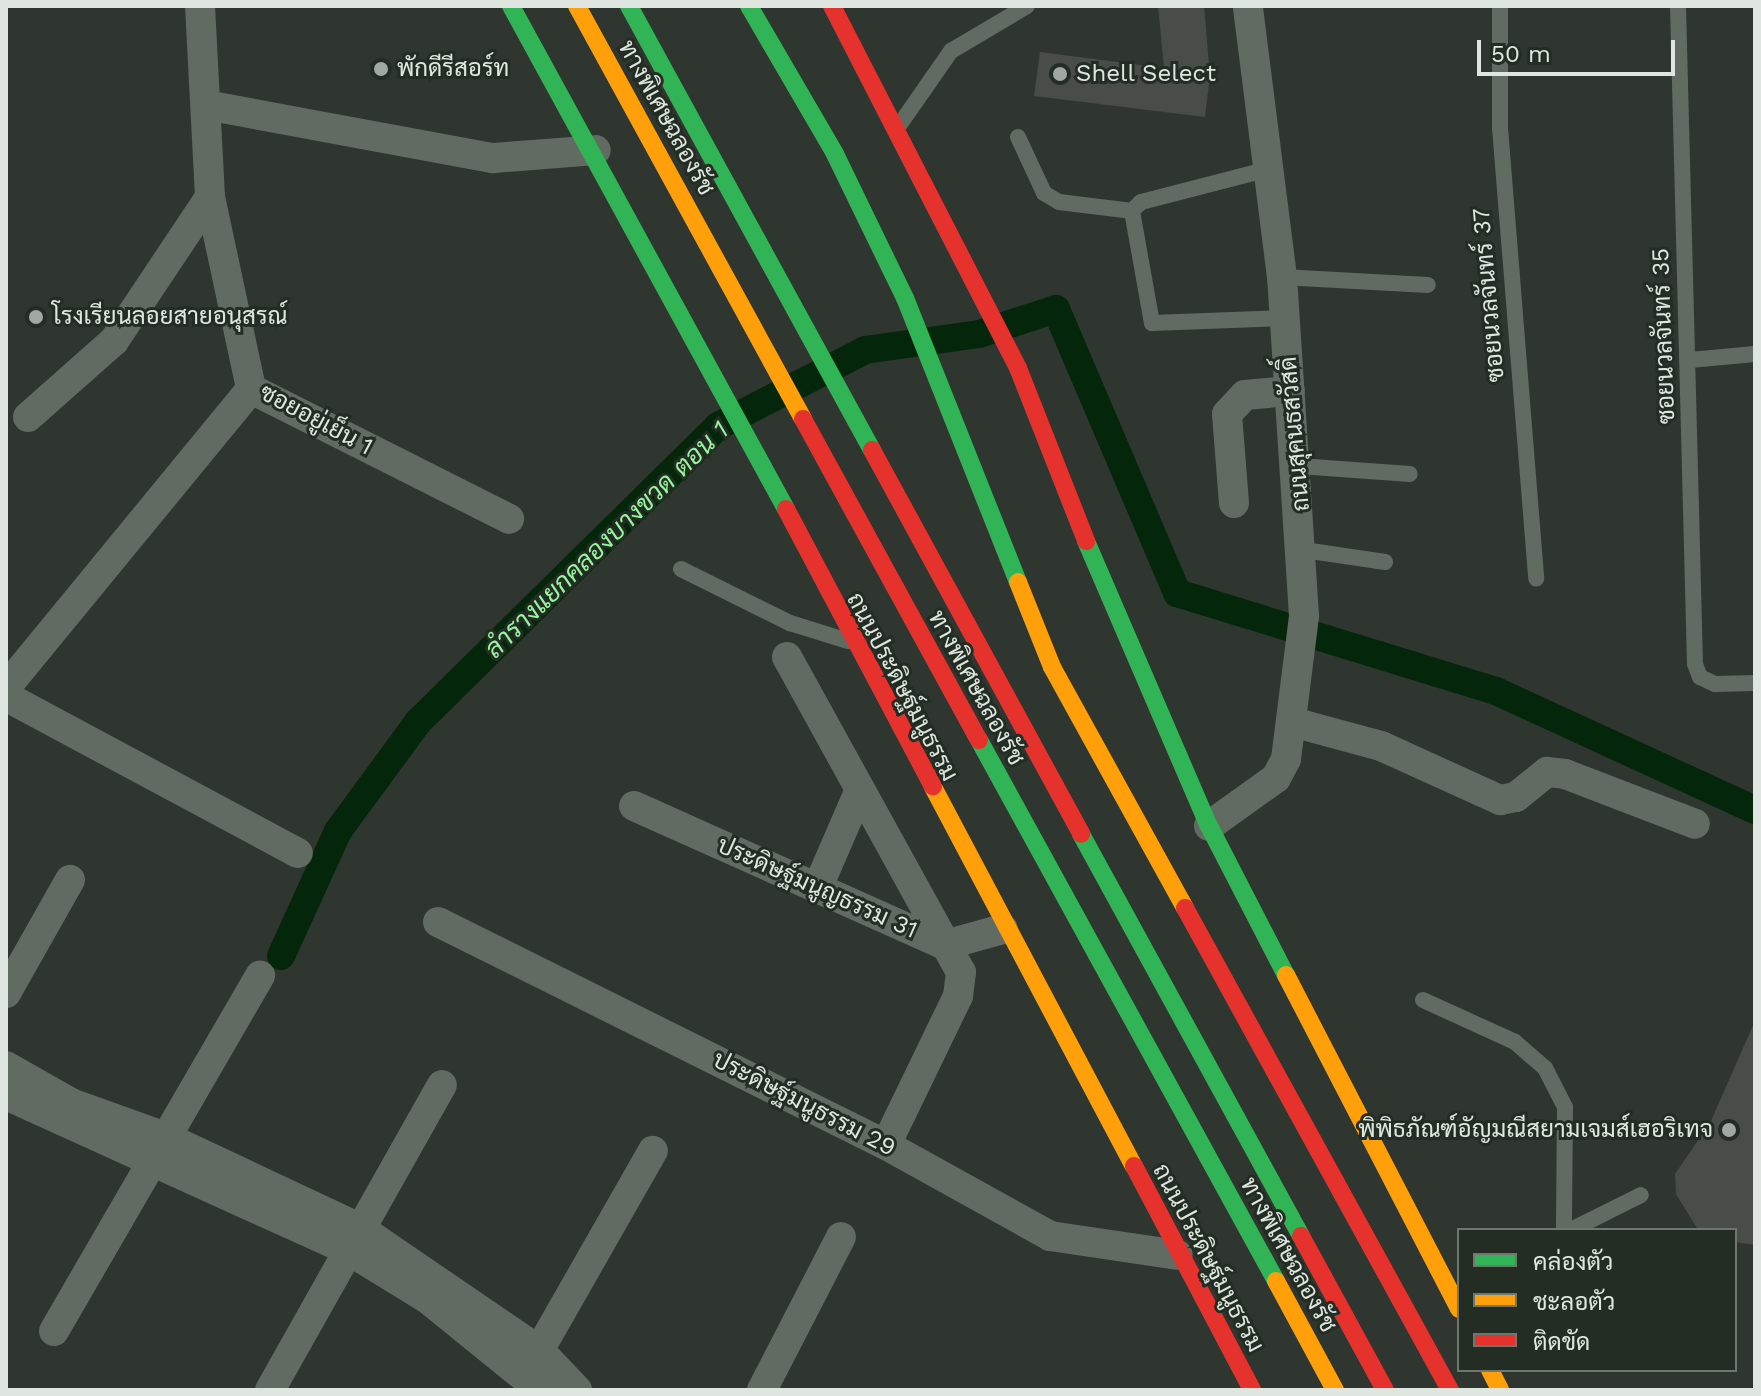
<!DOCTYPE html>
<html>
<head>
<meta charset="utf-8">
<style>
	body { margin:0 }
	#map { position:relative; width:1761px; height:1396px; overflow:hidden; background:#2f352f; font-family:"Work Sans",Sarabun,sans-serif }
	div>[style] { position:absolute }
	.canal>* { height:28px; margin:-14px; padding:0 14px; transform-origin:14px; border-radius:14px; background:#04260a }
	.building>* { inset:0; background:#484d48 }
	.lane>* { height:16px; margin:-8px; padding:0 8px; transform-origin:8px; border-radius:8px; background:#616b62 }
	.street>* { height:30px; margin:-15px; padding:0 15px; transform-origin:15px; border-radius:15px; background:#616b62 }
	.fast>* { height:18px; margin:-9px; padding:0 9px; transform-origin:9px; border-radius:9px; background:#30b455 }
	.slow>* { height:18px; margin:-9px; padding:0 9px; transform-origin:9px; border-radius:9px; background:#ff9f0a }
	.jam>* { height:18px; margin:-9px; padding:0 9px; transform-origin:9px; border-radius:9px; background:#e5322d }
	.dots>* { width:22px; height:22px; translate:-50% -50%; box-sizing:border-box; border:4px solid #232d23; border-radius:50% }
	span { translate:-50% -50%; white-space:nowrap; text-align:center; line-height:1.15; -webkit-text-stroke:6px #232d23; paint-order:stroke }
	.poi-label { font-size:24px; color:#dfe6df }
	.left { translate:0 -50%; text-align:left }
	.right { translate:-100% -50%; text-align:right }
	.street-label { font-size:24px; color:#dfe6df }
	.water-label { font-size:26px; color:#97f49f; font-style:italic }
	.frame { position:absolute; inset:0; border:8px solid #dfe6df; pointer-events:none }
	.legend { position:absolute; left:1457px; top:1228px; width:280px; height:144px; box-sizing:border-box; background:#232d23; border:2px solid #6e776e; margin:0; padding:10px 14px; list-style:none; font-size:24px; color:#dfe6df }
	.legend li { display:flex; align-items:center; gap:16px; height:40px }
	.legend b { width:40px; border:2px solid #6e776e }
	.scale { position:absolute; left:1477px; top:40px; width:198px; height:36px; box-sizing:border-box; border:4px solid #dfe6df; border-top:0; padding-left:10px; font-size:24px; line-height:28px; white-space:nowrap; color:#dfe6df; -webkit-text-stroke:6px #232d23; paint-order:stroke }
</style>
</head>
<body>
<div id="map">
	<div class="canal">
		<div style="left:281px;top:956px;width:137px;rotate:-65.5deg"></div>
		<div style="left:338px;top:831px;width:135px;rotate:-53.7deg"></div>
		<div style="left:418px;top:722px;width:421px;rotate:-44.6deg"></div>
		<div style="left:718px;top:426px;width:165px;rotate:-27.3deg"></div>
		<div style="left:865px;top:350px;width:115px;rotate:-8deg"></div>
		<div style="left:979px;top:334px;width:81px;rotate:-18deg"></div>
		<div style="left:1056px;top:309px;width:309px;rotate:66.9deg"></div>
		<div style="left:1177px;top:593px;width:334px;rotate:17.1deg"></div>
		<div style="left:1496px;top:691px;width:285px;rotate:24.7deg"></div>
	</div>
	<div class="building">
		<div style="clip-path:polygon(1158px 6px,1204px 6px,1210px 76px,1205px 117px,1034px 96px,1040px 52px,1164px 68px)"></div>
		<div style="clip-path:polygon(1755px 1021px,1755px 1245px,1735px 1242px,1735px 1230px,1697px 1228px,1676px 1194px,1675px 1174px,1710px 1123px)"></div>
	</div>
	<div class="lane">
		<div style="left:1500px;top:6px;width:122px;rotate:90deg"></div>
		<div style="left:1500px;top:128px;width:452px;rotate:85.4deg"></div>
		<div style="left:1678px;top:6px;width:658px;rotate:88.52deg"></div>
		<div style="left:1695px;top:664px;width:14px;rotate:69deg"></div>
		<div style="left:1700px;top:677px;width:17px;rotate:25deg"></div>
		<div style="left:1715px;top:684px;width:40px;rotate:-1.4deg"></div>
		<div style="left:898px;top:127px;width:93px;rotate:-55.1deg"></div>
		<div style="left:951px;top:51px;width:88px;rotate:-30.6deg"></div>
		<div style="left:1018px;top:137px;width:62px;rotate:65.1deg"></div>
		<div style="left:1044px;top:193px;width:17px;rotate:31deg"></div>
		<div style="left:1059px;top:202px;width:74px;rotate:7deg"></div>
		<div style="left:1269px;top:169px;width:132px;rotate:165.5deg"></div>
		<div style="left:1141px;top:202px;width:13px;rotate:135deg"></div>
		<div style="left:1132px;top:211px;width:114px;rotate:79.9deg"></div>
		<div style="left:1152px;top:323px;width:133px;rotate:-2.2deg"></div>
		<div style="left:1282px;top:277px;width:146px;rotate:3.1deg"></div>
		<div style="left:1690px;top:360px;width:65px;rotate:-5.3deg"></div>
		<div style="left:1299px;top:466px;width:111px;rotate:4.1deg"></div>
		<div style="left:1304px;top:550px;width:82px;rotate:8.4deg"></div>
		<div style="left:681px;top:569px;width:122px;rotate:26.4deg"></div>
		<div style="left:790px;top:623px;width:61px;rotate:17.2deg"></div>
		<div style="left:1423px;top:1000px;width:101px;rotate:24.5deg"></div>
		<div style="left:1515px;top:1042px;width:40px;rotate:41deg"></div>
		<div style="left:1545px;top:1068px;width:44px;rotate:62.9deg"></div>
		<div style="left:1565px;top:1107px;width:123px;rotate:90.5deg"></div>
		<div style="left:1571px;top:1230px;width:78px;rotate:-26.6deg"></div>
	</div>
	<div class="street">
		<div style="left:200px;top:6px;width:191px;rotate:87deg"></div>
		<div style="left:210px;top:197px;width:196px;rotate:77.9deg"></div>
		<div style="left:251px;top:389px;width:289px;rotate:26.7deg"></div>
		<div style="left:206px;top:105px;width:292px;rotate:10.5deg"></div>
		<div style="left:493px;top:158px;width:103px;rotate:-4.4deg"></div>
		<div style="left:251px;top:389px;width:382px;rotate:129.4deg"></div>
		<div style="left:9px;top:684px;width:13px;rotate:99deg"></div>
		<div style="left:7px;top:697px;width:330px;rotate:28.2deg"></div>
		<div style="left:28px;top:417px;width:115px;rotate:-41.5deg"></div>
		<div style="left:114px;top:341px;width:173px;rotate:-56.3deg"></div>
		<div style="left:1234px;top:503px;width:89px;rotate:-94.5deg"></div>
		<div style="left:1227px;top:414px;width:26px;rotate:-47deg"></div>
		<div style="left:1245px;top:395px;width:45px;rotate:-5.1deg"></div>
		<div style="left:787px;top:657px;width:360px;rotate:61.1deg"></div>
		<div style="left:961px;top:972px;width:24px;rotate:97deg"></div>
		<div style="left:958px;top:996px;width:165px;rotate:115.8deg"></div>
		<div style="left:1296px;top:723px;width:88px;rotate:15.1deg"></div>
		<div style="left:1381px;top:746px;width:131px;rotate:24.4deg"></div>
		<div style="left:1500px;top:800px;width:16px;rotate:-11deg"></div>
		<div style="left:1516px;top:797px;width:40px;rotate:-39deg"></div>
		<div style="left:1547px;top:772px;width:18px;rotate:6deg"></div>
		<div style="left:1565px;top:774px;width:139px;rotate:21deg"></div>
		<div style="left:634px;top:806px;width:341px;rotate:24.1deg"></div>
		<div style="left:945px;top:945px;width:60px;rotate:-15.4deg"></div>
		<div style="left:1209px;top:826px;width:82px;rotate:-35.6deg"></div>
		<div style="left:1276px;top:778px;width:21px;rotate:-62deg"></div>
		<div style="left:1286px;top:759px;width:144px;rotate:-82.8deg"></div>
		<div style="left:1304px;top:616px;width:340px;rotate:-93.7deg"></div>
		<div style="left:1282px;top:277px;width:273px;rotate:-97.2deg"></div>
		<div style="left:817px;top:889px;width:106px;rotate:-66.6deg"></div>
		<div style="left:438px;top:922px;width:500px;rotate:26.46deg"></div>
		<div style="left:886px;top:1145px;width:188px;rotate:29deg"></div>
		<div style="left:1050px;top:1236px;width:129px;rotate:8.4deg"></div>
		<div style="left:6px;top:993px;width:130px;rotate:-60.5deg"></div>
		<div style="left:6px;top:1066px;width:75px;rotate:29.6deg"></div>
		<div style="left:71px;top:1103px;width:103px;rotate:19.8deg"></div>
		<div style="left:168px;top:1138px;width:213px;rotate:25.2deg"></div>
		<div style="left:361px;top:1229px;width:217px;rotate:34.3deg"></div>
		<div style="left:540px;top:1351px;width:54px;rotate:46.5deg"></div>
		<div style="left:6px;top:1095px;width:375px;rotate:24.4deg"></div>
		<div style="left:348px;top:1250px;width:94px;rotate:31.5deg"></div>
		<div style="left:428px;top:1299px;width:144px;rotate:39.1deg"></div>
		<div style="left:54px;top:1331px;width:411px;rotate:-59.9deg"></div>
		<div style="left:529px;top:1368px;width:250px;rotate:-60.3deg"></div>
		<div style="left:270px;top:1390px;width:350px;rotate:-60.6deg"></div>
		<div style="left:762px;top:1390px;width:172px;rotate:-62.7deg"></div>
	</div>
	<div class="fast">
		<div style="left:511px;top:6px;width:573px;rotate:61.33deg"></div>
		<div style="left:629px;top:6px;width:506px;rotate:61.31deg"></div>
		<div style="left:749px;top:6px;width:171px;rotate:59.8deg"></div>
		<div style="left:835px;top:154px;width:160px;rotate:64.1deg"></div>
		<div style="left:905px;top:298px;width:306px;rotate:68.3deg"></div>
		<div style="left:1086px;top:541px;width:310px;rotate:66.7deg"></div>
		<div style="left:1209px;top:826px;width:168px;rotate:62.7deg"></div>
		<div style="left:979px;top:740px;width:617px;rotate:61.23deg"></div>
		<div style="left:1081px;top:834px;width:458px;rotate:61.3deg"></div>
	</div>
	<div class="slow">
		<div style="left:577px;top:6px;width:471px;rotate:61.3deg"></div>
		<div style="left:1018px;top:582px;width:92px;rotate:68.2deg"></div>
		<div style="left:1052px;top:667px;width:275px;rotate:61.1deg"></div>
		<div style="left:933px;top:787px;width:429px;rotate:62.1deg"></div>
		<div style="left:1286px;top:975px;width:376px;rotate:62.6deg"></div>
		<div style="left:1276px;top:1281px;width:124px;rotate:61.6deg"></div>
		<div style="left:1490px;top:1370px;width:22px;rotate:63deg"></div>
	</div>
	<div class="jam">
		<div style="left:832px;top:6px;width:407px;rotate:62.8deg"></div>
		<div style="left:1018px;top:368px;width:186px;rotate:68.5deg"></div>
		<div style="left:803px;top:419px;width:366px;rotate:61.3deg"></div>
		<div style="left:872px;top:450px;width:437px;rotate:61.4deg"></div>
		<div style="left:786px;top:509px;width:314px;rotate:62.1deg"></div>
		<div style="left:1185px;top:908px;width:550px;rotate:61.2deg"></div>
		<div style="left:1134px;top:1166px;width:253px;rotate:62.2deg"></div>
		<div style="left:1301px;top:1236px;width:175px;rotate:61.4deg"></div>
	</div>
	<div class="dots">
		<div style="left:381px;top:69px;background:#a1a8a1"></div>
		<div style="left:1060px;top:74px;background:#a1a8a1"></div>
		<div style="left:36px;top:317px;background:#a1a8a1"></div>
		<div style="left:1729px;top:1130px;background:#a1a8a1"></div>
	</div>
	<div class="poi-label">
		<span class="left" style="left:397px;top:69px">พักดีรีสอร์ท</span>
		<span class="left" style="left:1076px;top:74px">Shell Select</span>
		<span class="left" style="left:52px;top:317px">โรงเรียนลอยสายอนุสรณ์</span>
		<span class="right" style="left:1713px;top:1130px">พิพิธภัณฑ์อัญมณีสยามเจมส์เฮอริเทจ</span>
	</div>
	<div class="street-label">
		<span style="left:666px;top:118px;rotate:61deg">ทางพิเศษฉลองรัช</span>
		<span style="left:1489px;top:295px;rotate:-95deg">ซอยนวลจันทร์ 37</span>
		<span style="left:1664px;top:336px;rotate:-92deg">ซอยนวลจันทร์ 35</span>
		<span style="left:316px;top:420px;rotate:28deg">ซอยอยู่เย็น 1</span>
		<span style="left:1295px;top:434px;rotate:-95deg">ถนนสุคนธสวัสดิ์</span>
		<span style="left:902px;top:687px;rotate:62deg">ถนนประดิษฐ์มนูธรรม</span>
		<span style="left:976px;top:688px;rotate:61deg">ทางพิเศษฉลองรัช</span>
		<span style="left:817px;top:888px;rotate:24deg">ประดิษฐ์มนูญธรรม 31</span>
		<span style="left:804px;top:1104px;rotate:27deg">ประดิษฐ์มนูธรรม 29</span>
		<span style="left:1288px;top:1255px;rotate:61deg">ทางพิเศษฉลองรัช</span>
		<span style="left:1208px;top:1258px;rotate:62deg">ถนนประดิษฐ์มนูธรรม</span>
	</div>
	<div class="water-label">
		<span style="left:607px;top:540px;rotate:-44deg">ลำรางแยกคลองบางขวด ตอน 1</span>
	</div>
	<div class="frame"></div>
	<ul class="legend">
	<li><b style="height:10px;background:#30b455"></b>คล่องตัว</li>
	<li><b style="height:10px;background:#ff9f0a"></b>ชะลอตัว</li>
	<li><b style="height:10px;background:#e5322d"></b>ติดขัด</li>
	</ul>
	<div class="scale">50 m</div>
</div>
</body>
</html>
